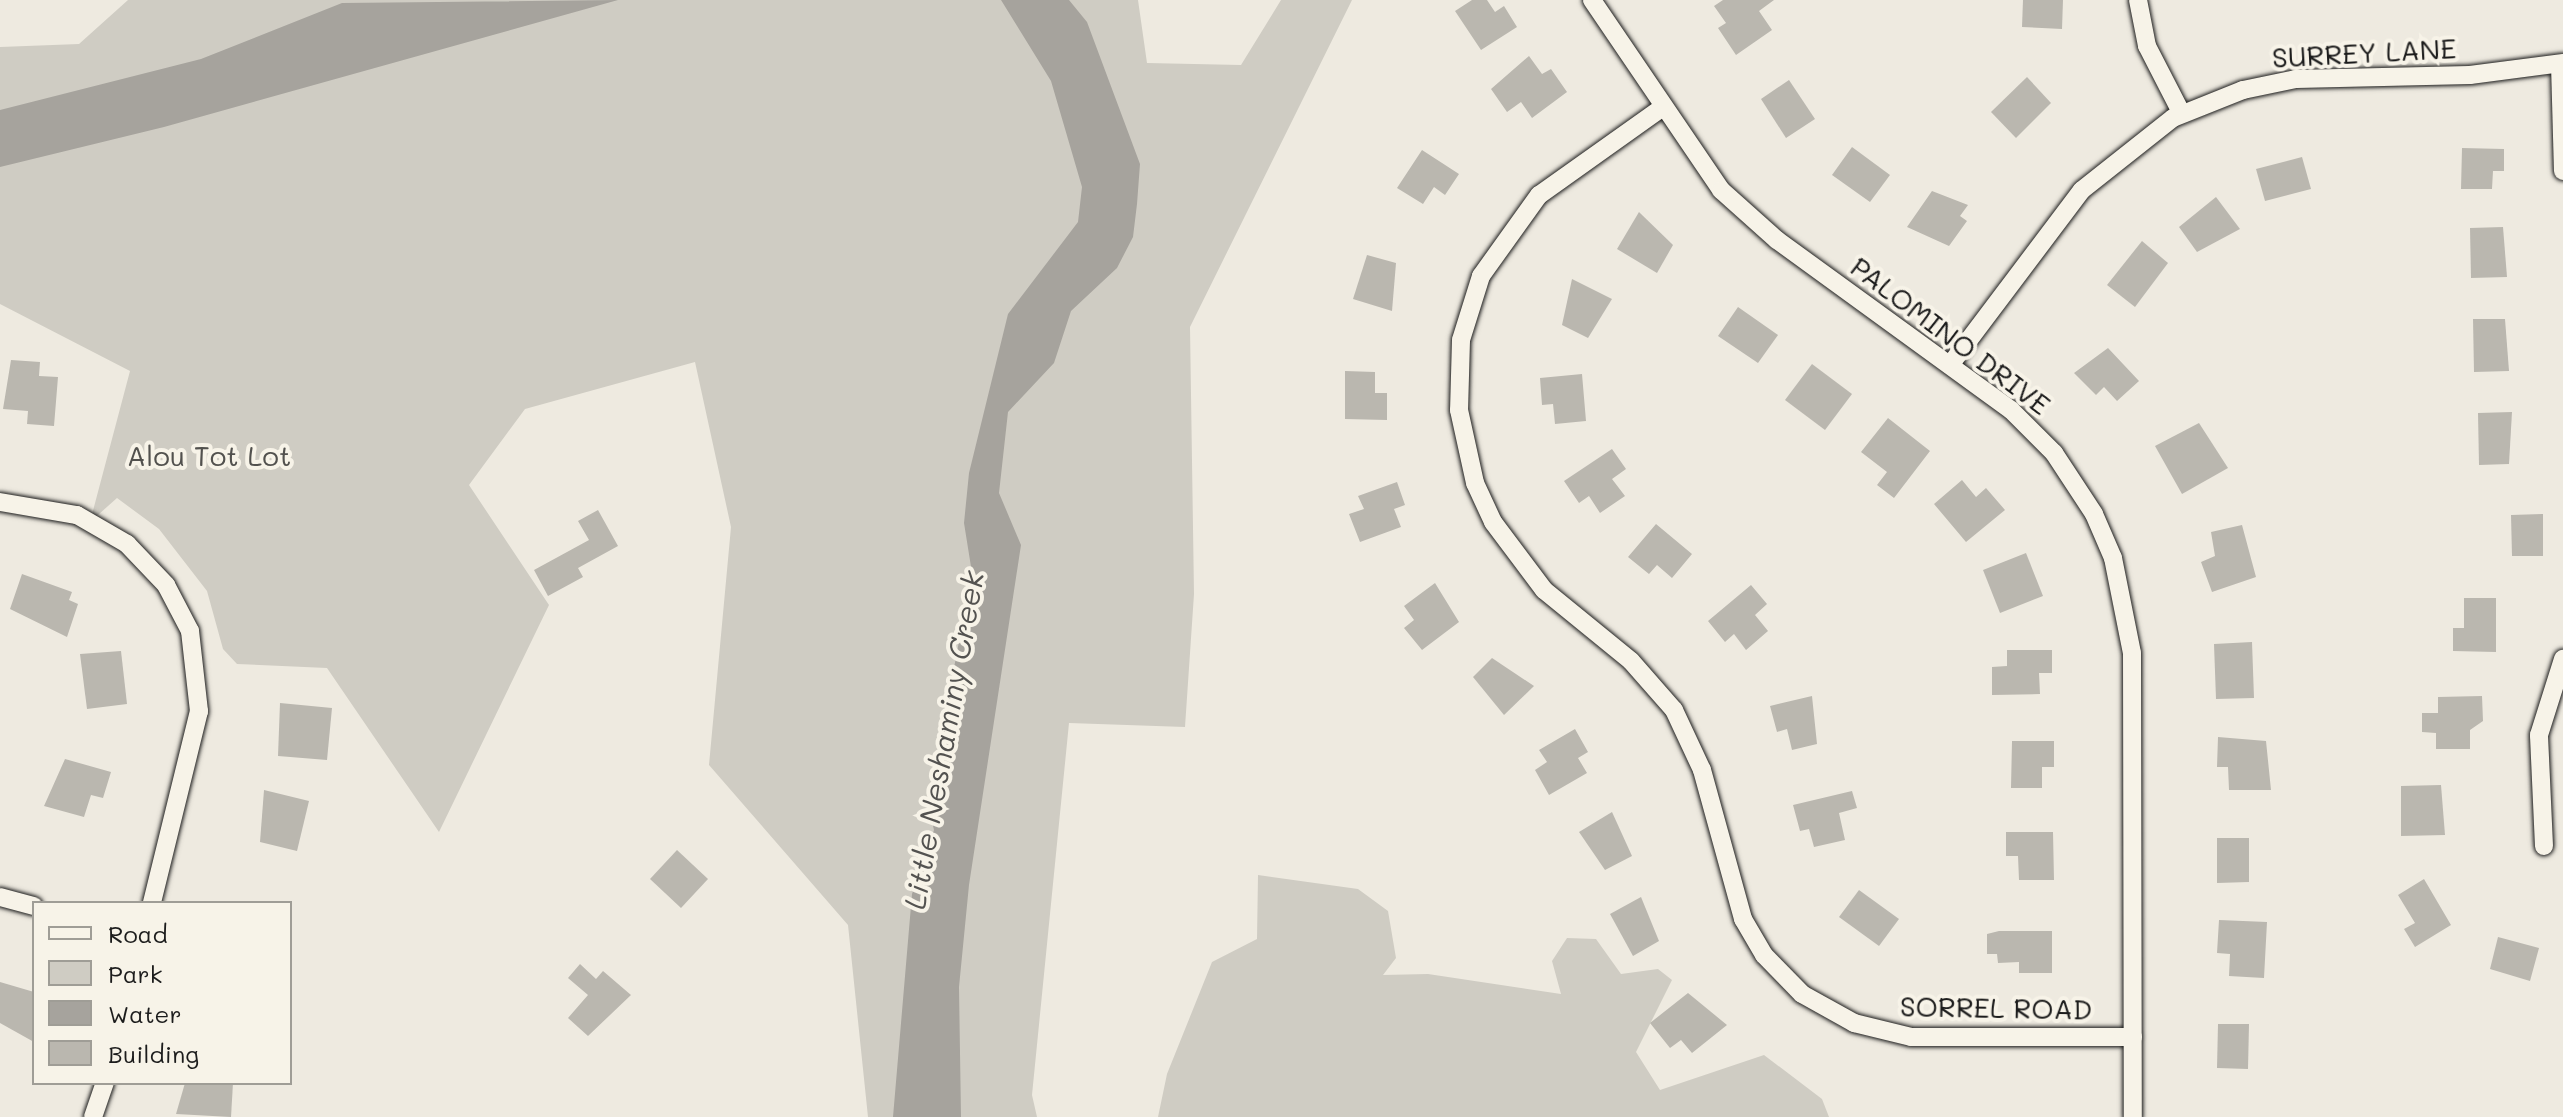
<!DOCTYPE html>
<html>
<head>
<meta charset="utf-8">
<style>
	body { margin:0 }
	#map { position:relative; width:2563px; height:1117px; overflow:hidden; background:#eeeae0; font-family:Mali,sans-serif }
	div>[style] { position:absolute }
	.green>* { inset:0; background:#cfccc3 }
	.water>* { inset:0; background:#a6a39d }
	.building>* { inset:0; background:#bab7af }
	.roads { filter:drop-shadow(0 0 2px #1c1c1c) drop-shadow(0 0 2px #1c1c1c) }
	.minor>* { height:18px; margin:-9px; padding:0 9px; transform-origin:9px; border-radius:9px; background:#f7f3e8 }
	span { translate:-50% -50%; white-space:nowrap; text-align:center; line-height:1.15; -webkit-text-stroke:8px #f7f3e8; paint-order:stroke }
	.street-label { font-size:28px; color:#1c1c1c }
	.park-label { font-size:28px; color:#52514e }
	.water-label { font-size:30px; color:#535250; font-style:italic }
	.legend { position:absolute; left:32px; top:901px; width:260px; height:184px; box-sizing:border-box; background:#f7f3e8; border:2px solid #9f9d96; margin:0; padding:10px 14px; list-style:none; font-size:24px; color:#1c1c1c }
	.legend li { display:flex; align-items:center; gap:16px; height:40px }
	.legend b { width:40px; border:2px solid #9f9d96 }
</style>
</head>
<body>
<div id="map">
	<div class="green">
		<div style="clip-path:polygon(128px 0,1138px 0,1147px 63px,1241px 65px,1281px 0,1352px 0,1190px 327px,1194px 594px,1185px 727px,1069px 723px,1032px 1095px,1037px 1117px,868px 1117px,848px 925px,709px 765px,731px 527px,695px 362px,525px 409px,469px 485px,549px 605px,439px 832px,327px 668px,237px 664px,223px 649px,207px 591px,159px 529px,117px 498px,90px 522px,130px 371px,0 304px,0 47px,79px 44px)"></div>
		<div style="clip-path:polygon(1258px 875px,1358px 889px,1388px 911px,1396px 958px,1383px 975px,1428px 974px,1561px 994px,1552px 961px,1567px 938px,1596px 939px,1621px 974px,1658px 969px,1672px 980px,1636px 1052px,1660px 1090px,1764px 1055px,1822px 1099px,1829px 1117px,1158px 1117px,1167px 1074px,1212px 962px,1257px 939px)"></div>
	</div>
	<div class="water">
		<div style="clip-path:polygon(618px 0,164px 127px,0 167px,0 110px,201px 59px,342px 3px)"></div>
		<div style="clip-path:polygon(1001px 0,1069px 0,1087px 22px,1140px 164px,1137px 204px,1133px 237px,1117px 268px,1071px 311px,1054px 363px,1008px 412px,999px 493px,1021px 545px,969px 885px,959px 987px,961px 1117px,893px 1117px,912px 894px,934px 830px,928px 805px,972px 573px,964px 523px,969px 473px,1008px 314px,1078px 222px,1082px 187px,1051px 81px)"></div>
	</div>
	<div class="building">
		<div style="clip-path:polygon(1472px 0,1487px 0,1495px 12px,1504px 6px,1517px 27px,1481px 50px,1455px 11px)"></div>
		<div style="clip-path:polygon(1723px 0,1774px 0,1759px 11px,1772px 30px,1736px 55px,1718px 28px,1726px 23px,1714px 6px)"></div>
		<div style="clip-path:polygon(2023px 0,2063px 0,2062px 29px,2022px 27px)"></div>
		<div style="clip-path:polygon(1529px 56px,1542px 74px,1551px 69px,1567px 92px,1532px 118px,1521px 102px,1507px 112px,1491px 89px)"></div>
		<div style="clip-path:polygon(2027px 77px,2051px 103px,2016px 138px,1991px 112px)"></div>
		<div style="clip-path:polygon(1789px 80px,1815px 119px,1786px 138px,1761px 99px)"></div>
		<div style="clip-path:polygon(1852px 147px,1890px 175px,1870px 202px,1832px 175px)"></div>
		<div style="clip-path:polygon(2462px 148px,2504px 149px,2504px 171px,2493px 171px,2492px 189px,2461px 189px)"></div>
		<div style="clip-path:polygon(1422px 150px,1459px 174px,1445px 195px,1434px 187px,1423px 204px,1397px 188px)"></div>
		<div style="clip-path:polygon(2302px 157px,2311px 189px,2265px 201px,2256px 169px)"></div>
		<div style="clip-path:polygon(1932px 191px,1968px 205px,1960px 216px,1967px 221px,1949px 246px,1907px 227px)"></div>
		<div style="clip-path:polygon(2216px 197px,2240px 229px,2197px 252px,2179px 227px)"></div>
		<div style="clip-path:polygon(1639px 212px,1673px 245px,1657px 273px,1617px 249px)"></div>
		<div style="clip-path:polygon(2503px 227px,2507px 277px,2471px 278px,2470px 228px)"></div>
		<div style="clip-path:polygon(2142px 241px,2168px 263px,2135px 307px,2107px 285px)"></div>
		<div style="clip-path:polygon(1367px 255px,1396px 263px,1392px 311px,1353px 299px)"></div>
		<div style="clip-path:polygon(1572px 279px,1612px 299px,1588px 338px,1562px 325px)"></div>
		<div style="clip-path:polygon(1738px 307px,1778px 335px,1758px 363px,1718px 336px)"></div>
		<div style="clip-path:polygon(2473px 319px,2505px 319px,2509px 371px,2474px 372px)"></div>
		<div style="clip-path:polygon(2108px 348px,2139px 381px,2117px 401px,2104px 387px,2096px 395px,2074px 373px)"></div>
		<div style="clip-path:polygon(11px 360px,40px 362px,39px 376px,58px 377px,54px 426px,27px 424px,28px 411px,3px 409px)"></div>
		<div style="clip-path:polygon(1812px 364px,1852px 394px,1825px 430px,1785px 400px)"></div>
		<div style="clip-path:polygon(1345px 371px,1375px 372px,1375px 393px,1387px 393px,1387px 420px,1345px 419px)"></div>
		<div style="clip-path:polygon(1582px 374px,1586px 421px,1555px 424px,1553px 404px,1542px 405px,1540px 378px)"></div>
		<div style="clip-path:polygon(2512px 412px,2509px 464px,2479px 465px,2478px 413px)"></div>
		<div style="clip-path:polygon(1888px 418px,1930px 451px,1894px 498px,1877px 485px,1887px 472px,1861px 452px)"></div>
		<div style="clip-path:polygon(2199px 423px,2228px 468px,2182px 494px,2155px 446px)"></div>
		<div style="clip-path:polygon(1612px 449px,1626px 469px,1612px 479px,1625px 496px,1600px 513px,1589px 496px,1579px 503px,1564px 481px)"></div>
		<div style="clip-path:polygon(1962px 480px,1976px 497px,1986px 488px,2005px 510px,1966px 542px,1934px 504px)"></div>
		<div style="clip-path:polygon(1397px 482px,1405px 505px,1394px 509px,1401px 527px,1360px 542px,1349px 514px,1364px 509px,1358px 496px)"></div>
		<div style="clip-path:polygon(598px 510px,618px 546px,578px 568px,583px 577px,548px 596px,534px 570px,589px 540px,578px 521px)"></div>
		<div style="clip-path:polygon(2543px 514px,2543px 556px,2512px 556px,2511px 515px)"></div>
		<div style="clip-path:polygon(1656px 524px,1692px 554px,1672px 578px,1657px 565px,1649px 574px,1628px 557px)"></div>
		<div style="clip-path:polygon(2242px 525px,2256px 577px,2212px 592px,2201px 562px,2215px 556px,2211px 532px)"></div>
		<div style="clip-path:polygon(2026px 553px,2043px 596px,2000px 613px,1983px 570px)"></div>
		<div style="clip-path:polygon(22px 574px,72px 592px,69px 600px,78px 604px,67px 637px,10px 609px)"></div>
		<div style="clip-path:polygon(1435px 583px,1459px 622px,1422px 650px,1404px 628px,1414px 620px,1404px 606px)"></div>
		<div style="clip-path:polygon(1751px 585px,1767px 604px,1755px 615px,1768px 631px,1746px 650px,1734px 634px,1725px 642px,1708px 621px)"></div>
		<div style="clip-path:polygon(2464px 598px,2496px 598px,2496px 652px,2453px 651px,2453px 628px,2464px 628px)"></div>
		<div style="clip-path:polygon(2252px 642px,2254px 698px,2216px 699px,2214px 644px)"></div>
		<div style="clip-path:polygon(2007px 650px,2052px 650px,2052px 673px,2039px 673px,2040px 694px,1992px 695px,1992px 667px,2007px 666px)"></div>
		<div style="clip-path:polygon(121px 651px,127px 704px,87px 709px,80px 654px)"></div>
		<div style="clip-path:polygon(1492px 658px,1534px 686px,1504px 715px,1473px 677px)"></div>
		<div style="clip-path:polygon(1812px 696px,1817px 744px,1792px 750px,1787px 729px,1777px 732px,1770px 706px)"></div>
		<div style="clip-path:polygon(2482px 696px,2483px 721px,2470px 730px,2470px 749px,2436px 749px,2436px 733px,2422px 732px,2422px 713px,2438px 713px,2438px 697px)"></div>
		<div style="clip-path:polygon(280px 703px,332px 708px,327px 760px,278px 756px)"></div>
		<div style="clip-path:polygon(1575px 729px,1588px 752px,1578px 758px,1587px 773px,1549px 795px,1535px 770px,1547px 762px,1539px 750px)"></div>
		<div style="clip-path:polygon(2218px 737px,2266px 741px,2271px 790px,2229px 790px,2228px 767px,2217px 767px)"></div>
		<div style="clip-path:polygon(2012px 741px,2054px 741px,2054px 767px,2042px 767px,2042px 788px,2011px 788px)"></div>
		<div style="clip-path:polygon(65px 759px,111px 772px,103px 798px,91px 795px,84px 817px,44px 806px)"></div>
		<div style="clip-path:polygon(2441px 785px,2445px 835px,2401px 836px,2401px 786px)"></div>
		<div style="clip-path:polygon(264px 790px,309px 801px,297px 851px,260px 842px)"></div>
		<div style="clip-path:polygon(1852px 791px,1857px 808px,1839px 813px,1845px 840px,1814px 847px,1809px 829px,1800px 831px,1793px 805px)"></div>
		<div style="clip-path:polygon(1612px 812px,1632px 856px,1605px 870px,1579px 832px)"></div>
		<div style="clip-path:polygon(2006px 832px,2053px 832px,2054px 880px,2019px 880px,2018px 856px,2006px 856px)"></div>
		<div style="clip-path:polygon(2217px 838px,2249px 838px,2249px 882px,2217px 883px)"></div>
		<div style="clip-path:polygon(677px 850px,708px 879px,681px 908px,650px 879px)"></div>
		<div style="clip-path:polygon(2424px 879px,2451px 925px,2415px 947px,2404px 929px,2415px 923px,2398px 895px)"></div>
		<div style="clip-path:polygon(1859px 890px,1899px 919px,1879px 946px,1839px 917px)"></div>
		<div style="clip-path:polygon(1641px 897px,1659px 941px,1633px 956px,1610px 914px)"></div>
		<div style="clip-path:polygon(2219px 920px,2267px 922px,2264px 978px,2229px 976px,2230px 954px,2217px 953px)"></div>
		<div style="clip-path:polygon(1999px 931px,2052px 931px,2052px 973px,2019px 973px,2019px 962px,1998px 963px,1997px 954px,1987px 954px,1987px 934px)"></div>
		<div style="clip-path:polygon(2498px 937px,2539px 948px,2530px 981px,2490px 969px)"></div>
		<div style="clip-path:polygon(580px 964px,596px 979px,603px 971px,631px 995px,588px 1036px,568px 1018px,588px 995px,568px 978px)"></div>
		<div style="clip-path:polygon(0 982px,34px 992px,34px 1042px,0 1023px)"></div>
		<div style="clip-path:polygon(1688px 993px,1727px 1025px,1692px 1053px,1681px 1040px,1670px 1048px,1650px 1023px)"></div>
		<div style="clip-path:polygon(2218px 1024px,2249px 1024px,2248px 1069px,2217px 1068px)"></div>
		<div style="clip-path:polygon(185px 1083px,233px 1083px,231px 1117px,176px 1114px)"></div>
	</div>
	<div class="roads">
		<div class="minor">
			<div style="left:1592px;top:0;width:230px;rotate:55.8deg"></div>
			<div style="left:1721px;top:190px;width:75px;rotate:41.8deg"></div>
			<div style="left:1777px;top:240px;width:289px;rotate:36deg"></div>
			<div style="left:2011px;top:410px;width:61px;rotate:45deg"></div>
			<div style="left:2054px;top:453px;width:73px;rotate:56.7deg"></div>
			<div style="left:2094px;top:514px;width:48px;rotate:66.6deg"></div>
			<div style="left:2113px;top:558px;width:97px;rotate:78.7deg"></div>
			<div style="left:2132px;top:653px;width:464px;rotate:89.9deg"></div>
			<div style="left:2138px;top:0;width:47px;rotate:78.9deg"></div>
			<div style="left:2147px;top:46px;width:76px;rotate:62.8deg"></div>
			<div style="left:2560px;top:64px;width:107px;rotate:88.4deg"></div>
			<div style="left:1663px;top:107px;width:152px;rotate:144.6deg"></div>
			<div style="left:1539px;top:195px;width:100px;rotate:125.6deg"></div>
			<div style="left:1481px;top:276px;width:67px;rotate:107.4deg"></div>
			<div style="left:1461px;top:340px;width:70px;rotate:91.6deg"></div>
			<div style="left:1459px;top:410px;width:75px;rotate:77.6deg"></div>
			<div style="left:1475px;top:483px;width:43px;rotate:65.2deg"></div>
			<div style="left:1493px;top:522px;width:85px;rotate:53.1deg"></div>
			<div style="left:1544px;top:590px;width:112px;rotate:39.2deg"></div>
			<div style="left:1631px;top:661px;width:65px;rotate:48.7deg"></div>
			<div style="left:1674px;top:710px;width:66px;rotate:65deg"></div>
			<div style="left:1702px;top:770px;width:155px;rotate:74.6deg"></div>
			<div style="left:1743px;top:919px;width:42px;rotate:59.7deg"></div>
			<div style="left:1764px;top:955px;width:54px;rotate:45.7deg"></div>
			<div style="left:1802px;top:994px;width:60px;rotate:29.1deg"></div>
			<div style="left:1854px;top:1023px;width:59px;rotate:13.8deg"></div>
			<div style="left:1911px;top:1037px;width:222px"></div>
			<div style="left:1950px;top:365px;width:219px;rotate:-53deg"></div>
			<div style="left:2082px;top:190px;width:116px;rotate:-38.4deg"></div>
			<div style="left:2173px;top:118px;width:75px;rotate:-21.8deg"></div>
			<div style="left:2243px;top:90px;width:54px;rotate:-11.7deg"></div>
			<div style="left:2296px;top:79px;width:174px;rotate:-1.3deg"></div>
			<div style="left:2470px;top:75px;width:94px;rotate:-7.4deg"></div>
			<div style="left:0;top:502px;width:78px;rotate:9.6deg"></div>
			<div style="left:77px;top:515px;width:58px;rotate:30.1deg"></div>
			<div style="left:127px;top:544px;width:57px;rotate:46.4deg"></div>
			<div style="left:166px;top:585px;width:52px;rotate:62.4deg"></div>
			<div style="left:190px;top:631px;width:81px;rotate:83.6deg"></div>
			<div style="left:199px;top:711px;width:198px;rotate:103.8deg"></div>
			<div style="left:2544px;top:846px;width:111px;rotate:-92.6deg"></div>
			<div style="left:2539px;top:735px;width:80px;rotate:-72.5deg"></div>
			<div style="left:0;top:897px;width:35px;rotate:15deg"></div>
			<div style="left:93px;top:1117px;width:36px;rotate:-71deg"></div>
		</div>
	</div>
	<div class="street-label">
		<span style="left:2364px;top:52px;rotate:-3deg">SURREY LANE</span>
		<span style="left:1951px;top:335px;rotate:37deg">PALOMINO DRIVE</span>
		<span style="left:1996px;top:1007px;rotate:1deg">SORREL ROAD</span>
	</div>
	<div class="park-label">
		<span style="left:209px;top:455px">Alou Tot Lot</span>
	</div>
	<div class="water-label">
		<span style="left:943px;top:740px;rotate:-80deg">Little Neshaminy Creek</span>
	</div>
	<ul class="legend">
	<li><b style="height:10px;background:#f7f3e8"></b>Road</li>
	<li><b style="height:22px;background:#cfccc3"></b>Park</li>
	<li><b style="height:22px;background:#a6a39d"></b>Water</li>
	<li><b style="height:22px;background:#bab7af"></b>Building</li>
	</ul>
</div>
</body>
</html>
